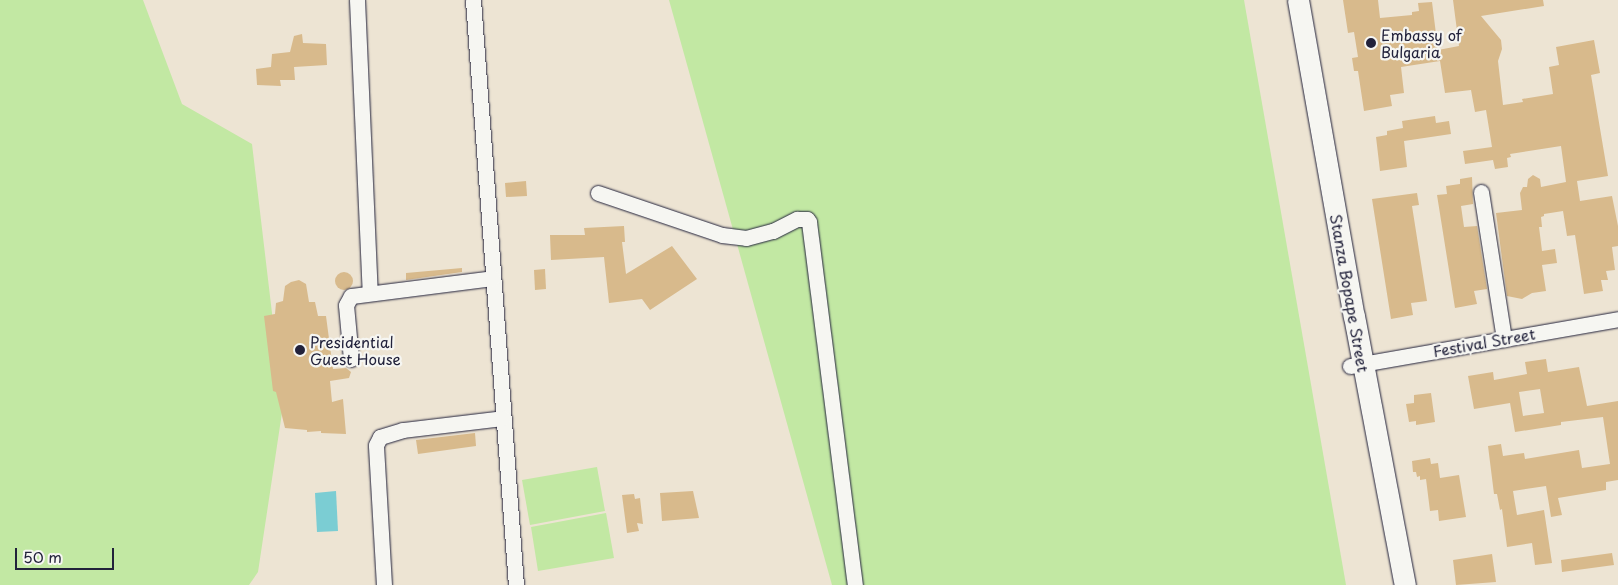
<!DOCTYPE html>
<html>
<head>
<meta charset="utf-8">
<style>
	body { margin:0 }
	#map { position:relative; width:1618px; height:585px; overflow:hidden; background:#ede4d3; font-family:"Playpen Sans",sans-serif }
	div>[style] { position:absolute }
	.green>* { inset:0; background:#c2e8a3 }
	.water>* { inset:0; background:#7bcdd3 }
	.building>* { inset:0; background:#d8ba8c }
	.round { border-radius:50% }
	.roads { filter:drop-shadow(0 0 1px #22223b) drop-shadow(0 0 1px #22223b) }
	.minor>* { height:15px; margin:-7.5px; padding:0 7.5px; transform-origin:7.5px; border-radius:7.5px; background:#f6f6f2 }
	.secondary>* { height:21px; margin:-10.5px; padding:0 10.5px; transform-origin:10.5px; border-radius:10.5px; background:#f6f6f2 }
	.dots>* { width:14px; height:14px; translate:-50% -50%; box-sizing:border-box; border:2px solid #f6f6f2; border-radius:50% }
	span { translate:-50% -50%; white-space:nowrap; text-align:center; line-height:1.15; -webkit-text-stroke:4.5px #f6f6f2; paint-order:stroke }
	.poi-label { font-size:15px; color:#22223b }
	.left { translate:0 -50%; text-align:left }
	.street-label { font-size:15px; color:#22223b }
	.scale { position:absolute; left:15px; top:548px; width:99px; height:22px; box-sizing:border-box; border:2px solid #22223b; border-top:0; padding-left:6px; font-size:15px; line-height:18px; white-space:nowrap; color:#22223b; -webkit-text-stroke:4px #f6f6f2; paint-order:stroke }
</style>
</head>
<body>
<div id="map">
	<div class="green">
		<div style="clip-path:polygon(0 0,143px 0,182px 104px,252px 144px,283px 406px,258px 572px,249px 585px,0 585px)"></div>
		<div style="clip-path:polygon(669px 0,1244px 0,1346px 585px,832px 585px)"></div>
		<div style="clip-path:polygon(597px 467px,605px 511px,530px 525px,522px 480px)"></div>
		<div style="clip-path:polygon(606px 513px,614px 558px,538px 571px,531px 527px)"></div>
	</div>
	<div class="water">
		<div style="clip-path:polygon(336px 491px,338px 531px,317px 532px,315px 493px)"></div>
	</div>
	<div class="building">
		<div style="clip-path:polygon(1343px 0,1378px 0,1380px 18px,1412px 15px,1412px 12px,1419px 11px,1418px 3px,1432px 2px,1438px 50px,1459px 46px,1453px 0,1543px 0,1544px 6px,1481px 16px,1501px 40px,1502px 49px,1498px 61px,1503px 105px,1523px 102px,1522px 99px,1553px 94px,1549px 67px,1559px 65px,1556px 47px,1594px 40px,1600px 73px,1591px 75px,1608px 176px,1577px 181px,1580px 201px,1612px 196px,1618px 226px,1618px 246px,1612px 247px,1615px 270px,1606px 271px,1608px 280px,1601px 280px,1603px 291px,1584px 294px,1575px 235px,1567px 236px,1563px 211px,1544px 214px,1544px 216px,1541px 217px,1542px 227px,1539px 227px,1542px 251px,1555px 249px,1557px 263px,1542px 265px,1546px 291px,1532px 293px,1522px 299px,1507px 296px,1496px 213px,1522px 210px,1520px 193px,1523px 187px,1527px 187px,1528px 179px,1533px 175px,1540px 179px,1541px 187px,1566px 182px,1561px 146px,1510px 154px,1511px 157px,1507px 158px,1508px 167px,1495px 169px,1493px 160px,1465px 164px,1463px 151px,1492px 147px,1486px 110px,1475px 112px,1471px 90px,1445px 93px,1440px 61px,1401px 67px,1404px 93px,1390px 95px,1392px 106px,1364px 111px,1358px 71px,1354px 71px,1352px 58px,1358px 57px,1354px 32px,1348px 33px)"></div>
		<div style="clip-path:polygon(302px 34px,303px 43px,326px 44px,327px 65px,294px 67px,295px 80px,280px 80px,281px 86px,257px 85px,256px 69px,271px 67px,272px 54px,290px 52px,294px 36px)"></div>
		<div style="clip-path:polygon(1435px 116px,1436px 123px,1449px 121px,1451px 134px,1404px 141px,1407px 167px,1380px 171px,1376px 137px,1387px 135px,1387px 131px,1403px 128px,1402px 121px)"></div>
		<div style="clip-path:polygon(1472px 177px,1473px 204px,1461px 206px,1464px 227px,1477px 226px,1487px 289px,1474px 291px,1477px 304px,1455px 308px,1437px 195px,1447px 194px,1446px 186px,1460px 184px,1460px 179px)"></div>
		<div style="clip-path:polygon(526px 181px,527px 196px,506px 197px,505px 183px)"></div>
		<div style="clip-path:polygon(1417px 193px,1419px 205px,1412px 206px,1427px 301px,1411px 303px,1413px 315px,1391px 319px,1372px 199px)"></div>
		<div style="clip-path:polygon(624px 226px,625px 242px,622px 242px,626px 274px,672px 246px,697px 279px,650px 310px,642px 299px,609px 303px,604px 257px,551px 260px,550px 235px,585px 235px,584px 228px)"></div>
		<div style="clip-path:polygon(462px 268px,462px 272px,406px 280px,406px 273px)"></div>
		<div style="clip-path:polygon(545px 269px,546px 289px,535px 290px,534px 270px)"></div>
		<div class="round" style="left:335px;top:272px;width:18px;height:18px"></div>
		<div style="clip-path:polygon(299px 280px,306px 284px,309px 302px,315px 302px,318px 316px,326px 316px,333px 369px,346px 368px,351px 372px,349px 378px,330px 381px,332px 402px,343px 399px,346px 434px,321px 433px,321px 431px,307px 432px,307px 430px,285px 428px,276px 392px,273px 391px,264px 316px,275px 314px,276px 303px,283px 301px,285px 286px,291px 282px)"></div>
		<div style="clip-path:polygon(evenodd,1546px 359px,1548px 372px,1579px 367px,1587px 406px,1618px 401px,1618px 480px,1606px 482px,1606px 490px,1558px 498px,1562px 515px,1551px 517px,1546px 486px,1513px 491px,1517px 515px,1544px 510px,1552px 563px,1535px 565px,1532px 543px,1507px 547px,1502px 509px,1500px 510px,1497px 494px,1494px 494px,1488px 446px,1501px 444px,1503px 456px,1524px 453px,1525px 459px,1579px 450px,1582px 468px,1610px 464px,1603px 417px,1561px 422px,1561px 425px,1515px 432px,1510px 403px,1474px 409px,1468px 376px,1493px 372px,1494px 380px,1527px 374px,1525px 362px,1546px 359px,1540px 389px,1544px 413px,1523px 416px,1519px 392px,1540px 389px)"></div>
		<div style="clip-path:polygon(1431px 393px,1435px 422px,1416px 425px,1416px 421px,1409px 422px,1406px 404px,1414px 403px,1414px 395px)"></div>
		<div style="clip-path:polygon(475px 433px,476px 446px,418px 454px,416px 440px)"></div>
		<div style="clip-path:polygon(1430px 458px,1431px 464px,1438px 463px,1440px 478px,1459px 475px,1466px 517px,1439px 521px,1438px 510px,1430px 511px,1426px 479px,1420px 480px,1420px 476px,1417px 477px,1416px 472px,1413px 472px,1412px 461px)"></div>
		<div style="clip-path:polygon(693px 491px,699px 518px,662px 521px,660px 493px)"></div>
		<div style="clip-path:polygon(634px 494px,635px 499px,640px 498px,643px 524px,637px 523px,639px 531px,627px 533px,622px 495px)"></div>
		<div style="clip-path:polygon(1612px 553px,1614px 565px,1562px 572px,1561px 560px)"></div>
		<div style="clip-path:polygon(1492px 554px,1496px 582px,1456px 585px,1453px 560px)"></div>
	</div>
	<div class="roads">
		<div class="minor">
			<div style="left:357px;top:0;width:292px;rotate:87.5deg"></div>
			<div style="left:473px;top:0;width:587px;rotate:85.8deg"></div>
			<div style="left:1481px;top:192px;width:149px;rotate:81.1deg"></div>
			<div style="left:598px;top:193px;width:131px;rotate:18.7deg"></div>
			<div style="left:722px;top:235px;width:24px;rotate:7deg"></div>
			<div style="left:746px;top:238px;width:28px;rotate:-15deg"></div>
			<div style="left:773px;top:231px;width:27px;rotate:-27deg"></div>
			<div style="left:797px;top:219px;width:10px"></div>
			<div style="left:807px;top:219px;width:4px;rotate:56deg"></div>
			<div style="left:809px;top:222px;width:366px;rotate:82.8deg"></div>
			<div style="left:351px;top:359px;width:54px;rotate:-95.3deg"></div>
			<div style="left:346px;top:305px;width:10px;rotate:-61deg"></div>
			<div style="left:351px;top:296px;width:143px;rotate:-7.2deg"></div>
			<div style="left:1350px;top:366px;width:272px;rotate:-9.9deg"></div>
			<div style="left:384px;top:585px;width:140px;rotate:-93.3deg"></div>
			<div style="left:376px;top:445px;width:9px;rotate:-63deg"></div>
			<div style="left:380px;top:437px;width:24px;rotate:-17deg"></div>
			<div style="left:403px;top:430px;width:101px;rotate:-6.8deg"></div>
		</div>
		<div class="secondary">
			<div style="left:1298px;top:0;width:321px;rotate:80deg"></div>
			<div style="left:1354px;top:316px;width:274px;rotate:79.3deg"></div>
		</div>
	</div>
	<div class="dots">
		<div style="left:1371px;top:43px;background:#22223b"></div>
		<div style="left:300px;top:350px;background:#22223b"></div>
	</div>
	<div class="poi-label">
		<span class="left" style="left:1381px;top:43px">Embassy of<br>Bulgaria</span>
		<span class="left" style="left:310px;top:350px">Presidential<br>Guest House</span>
	</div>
	<div class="street-label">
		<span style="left:1350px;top:293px;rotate:80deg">Stanza Bopape Street</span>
		<span style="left:1484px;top:342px;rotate:-10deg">Festival Street</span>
	</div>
	<div class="scale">50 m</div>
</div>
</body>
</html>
